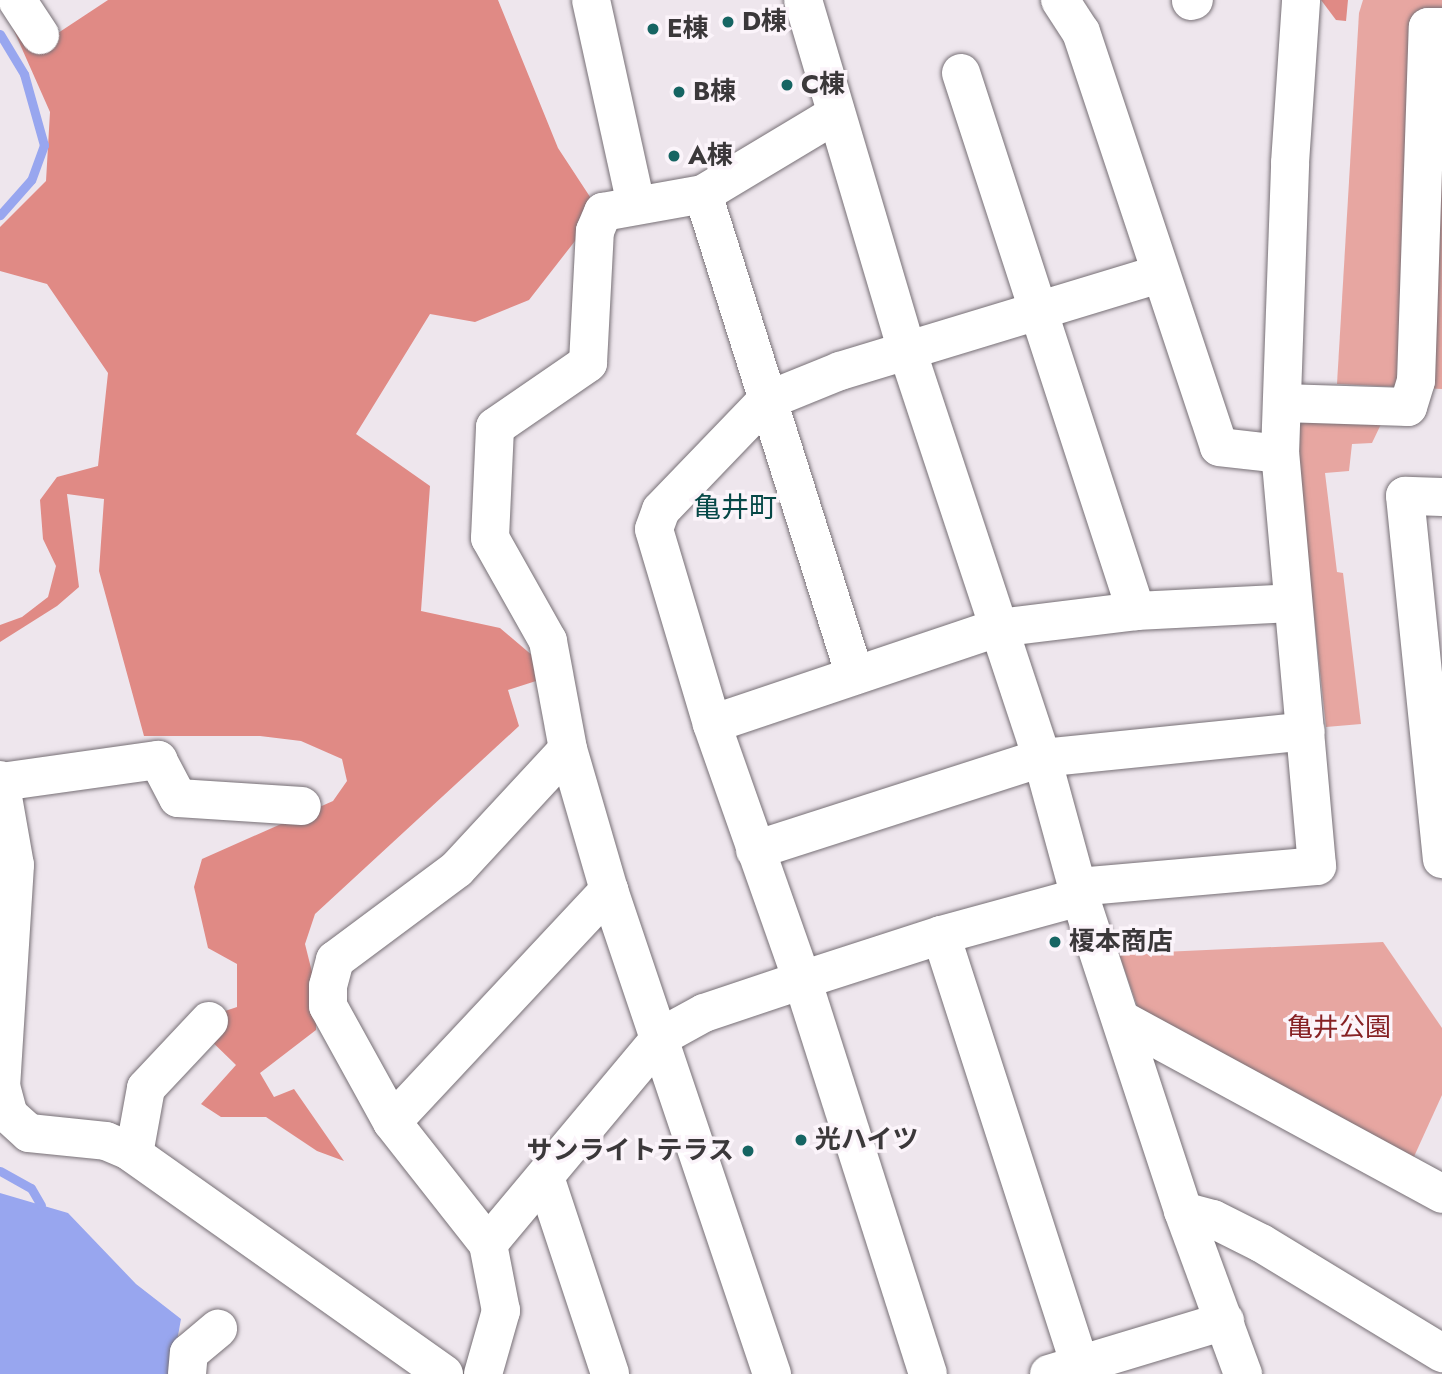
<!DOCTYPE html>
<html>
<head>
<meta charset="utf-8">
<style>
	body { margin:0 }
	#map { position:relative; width:1442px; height:1374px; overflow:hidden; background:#eee6ed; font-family:Jost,"Noto Sans JP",sans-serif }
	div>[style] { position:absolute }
	.green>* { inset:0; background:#e7a6a1 }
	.forest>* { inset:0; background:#e08a85 }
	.water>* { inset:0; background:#98a6ef }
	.stream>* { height:9px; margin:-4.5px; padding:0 4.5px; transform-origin:4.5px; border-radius:4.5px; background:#98a6ef }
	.roads { filter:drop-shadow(0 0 2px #777076) drop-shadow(0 0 2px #777076) }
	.minor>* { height:38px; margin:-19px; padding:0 19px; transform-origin:19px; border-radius:19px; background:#fff }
	.dots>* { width:19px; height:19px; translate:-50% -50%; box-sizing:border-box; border:4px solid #fbf4fa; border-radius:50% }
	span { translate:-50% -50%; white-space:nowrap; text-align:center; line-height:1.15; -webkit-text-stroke:7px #fbf4fa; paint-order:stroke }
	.poi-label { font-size:26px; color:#3b383a; font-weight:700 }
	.left { translate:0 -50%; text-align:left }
	.right { translate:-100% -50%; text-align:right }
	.park-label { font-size:26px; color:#862124 }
	.neighbourhood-label { font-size:28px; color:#064847 }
</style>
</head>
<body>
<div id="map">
	<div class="green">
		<div style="clip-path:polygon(1363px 0,1442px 0,1442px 389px,1337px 384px,1359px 13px)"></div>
		<div style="clip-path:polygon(1300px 416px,1382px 422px,1372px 443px,1352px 444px,1349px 471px,1325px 473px,1337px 572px,1343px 573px,1361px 724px,1326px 727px,1299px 476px)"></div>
		<div style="clip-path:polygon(1383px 942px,1442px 1028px,1442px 1095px,1412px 1161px,1142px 1020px,1119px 954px)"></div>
	</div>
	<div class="forest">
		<div style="clip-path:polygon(108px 0,498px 0,558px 148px,596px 206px,575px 241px,529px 300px,475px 322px,430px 314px,356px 434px,430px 486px,421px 611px,500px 628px,533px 656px,536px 681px,508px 690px,519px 726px,315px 914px,305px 944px,317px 992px,316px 1030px,260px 1073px,274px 1097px,294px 1089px,344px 1161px,317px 1151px,266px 1117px,221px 1117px,201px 1104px,236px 1065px,200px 1030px,207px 1017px,237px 1007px,237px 964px,208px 948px,194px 887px,202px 859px,333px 801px,347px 781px,342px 759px,301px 741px,260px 736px,144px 736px,99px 571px,104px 499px,67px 494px,79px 587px,57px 606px,0 642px,0 625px,22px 617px,48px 597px,56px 566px,43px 539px,40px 500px,57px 477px,98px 466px,108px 373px,47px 284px,0 271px,0 227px,46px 181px,50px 112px,7px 15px,58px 33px)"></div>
		<div style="clip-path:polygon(1321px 0,1348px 0,1346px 21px,1336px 20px)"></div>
	</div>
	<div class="water">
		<div style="clip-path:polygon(0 1193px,68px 1213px,136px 1284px,181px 1319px,171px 1374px,0 1374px)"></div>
	</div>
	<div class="stream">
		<div style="left:0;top:34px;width:47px;rotate:59deg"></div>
		<div style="left:24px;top:74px;width:74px;rotate:74.3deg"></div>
		<div style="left:44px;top:145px;width:37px;rotate:110deg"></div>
		<div style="left:31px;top:180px;width:47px;rotate:131.5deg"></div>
		<div style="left:0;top:1171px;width:35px;rotate:29deg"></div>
		<div style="left:31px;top:1188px;width:20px;rotate:60deg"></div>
	</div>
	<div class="roads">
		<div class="minor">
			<div style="left:17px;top:0;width:42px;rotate:56.7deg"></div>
			<div style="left:591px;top:0;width:209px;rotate:77.6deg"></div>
			<div style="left:803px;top:0;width:365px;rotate:73.5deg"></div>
			<div style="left:907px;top:350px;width:430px;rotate:71.7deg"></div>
			<div style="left:1042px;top:758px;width:144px;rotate:74.7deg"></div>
			<div style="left:1080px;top:897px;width:330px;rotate:71.8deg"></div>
			<div style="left:1183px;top:1211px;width:174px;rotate:69.8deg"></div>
			<div style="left:1060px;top:0;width:38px;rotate:57deg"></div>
			<div style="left:1081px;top:32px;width:437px;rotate:71.6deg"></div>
			<div style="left:1219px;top:447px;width:61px;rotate:6.5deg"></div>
			<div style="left:1191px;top:1px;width:3px;rotate:-18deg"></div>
			<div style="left:961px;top:73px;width:566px;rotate:71.98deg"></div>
			<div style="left:703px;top:194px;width:505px;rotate:72.5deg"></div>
			<div style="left:1282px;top:403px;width:126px;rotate:1.8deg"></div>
			<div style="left:1408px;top:407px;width:27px;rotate:-73deg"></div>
			<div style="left:1416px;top:381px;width:354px;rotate:-88.1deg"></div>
			<div style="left:1428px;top:27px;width:14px"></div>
			<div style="left:1442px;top:497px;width:37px;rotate:-178deg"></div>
			<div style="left:1405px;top:496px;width:365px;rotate:84.2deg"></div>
			<div style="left:712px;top:724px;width:302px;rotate:-18.6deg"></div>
			<div style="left:998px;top:628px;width:139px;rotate:-7deg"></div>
			<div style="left:1136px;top:611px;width:156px;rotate:-2.9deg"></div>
			<div style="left:568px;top:749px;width:147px;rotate:73.8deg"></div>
			<div style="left:609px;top:890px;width:511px;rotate:71.39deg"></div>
			<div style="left:0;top:780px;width:86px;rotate:80deg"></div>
			<div style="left:15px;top:865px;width:221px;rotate:93.6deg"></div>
			<div style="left:1px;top:1086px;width:30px;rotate:75deg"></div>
			<div style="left:9px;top:1115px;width:27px;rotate:42deg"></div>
			<div style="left:29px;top:1133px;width:77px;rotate:5.9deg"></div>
			<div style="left:106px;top:1141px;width:25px;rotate:23deg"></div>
			<div style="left:129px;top:1151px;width:386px;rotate:35.3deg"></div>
			<div style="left:1px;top:782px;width:159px;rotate:-8deg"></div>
			<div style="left:158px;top:760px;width:43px;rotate:62.2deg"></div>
			<div style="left:178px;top:798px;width:124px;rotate:3.7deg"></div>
			<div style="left:755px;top:850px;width:301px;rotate:-17.8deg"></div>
			<div style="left:1042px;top:758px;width:265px;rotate:-5.8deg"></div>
			<div style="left:1077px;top:887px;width:241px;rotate:-5deg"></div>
			<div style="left:1317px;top:866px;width:414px;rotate:-95.1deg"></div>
			<div style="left:1280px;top:454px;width:291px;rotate:-88deg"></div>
			<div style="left:1290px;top:163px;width:163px;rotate:-86.1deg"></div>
			<div style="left:941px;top:935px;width:461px;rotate:72.1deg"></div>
			<div style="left:1124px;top:1021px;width:362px;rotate:28.5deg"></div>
			<div style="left:392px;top:1122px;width:318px;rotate:-46.9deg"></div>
			<div style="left:134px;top:1154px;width:67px;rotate:-79.7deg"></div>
			<div style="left:146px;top:1088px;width:92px;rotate:-46.8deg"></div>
			<div style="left:545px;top:1177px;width:207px;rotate:71.7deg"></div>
			<div style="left:1183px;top:1211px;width:31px;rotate:15deg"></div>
			<div style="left:1213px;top:1219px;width:54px;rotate:26.6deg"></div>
			<div style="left:1261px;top:1243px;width:212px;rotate:31.3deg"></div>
			<div style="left:488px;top:1244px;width:271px;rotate:-50.1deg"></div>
			<div style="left:662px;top:1036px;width:48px;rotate:-28.7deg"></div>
			<div style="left:704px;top:1013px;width:103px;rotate:-18.6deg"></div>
			<div style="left:802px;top:980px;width:146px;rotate:-17.9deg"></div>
			<div style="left:941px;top:935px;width:144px;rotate:-15.3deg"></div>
			<div style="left:187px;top:1374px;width:21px;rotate:-85deg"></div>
			<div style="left:189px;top:1353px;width:38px;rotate:-40deg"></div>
			<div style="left:483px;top:1374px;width:66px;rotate:-74.1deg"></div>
			<div style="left:501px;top:1311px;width:68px;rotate:-101deg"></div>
			<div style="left:488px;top:1244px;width:155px;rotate:-128.2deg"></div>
			<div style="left:392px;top:1122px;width:132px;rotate:-118.9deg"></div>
			<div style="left:328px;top:1006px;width:20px;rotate:-90deg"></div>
			<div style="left:328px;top:986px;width:27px;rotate:-75deg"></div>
			<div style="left:335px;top:960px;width:152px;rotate:-36.7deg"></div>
			<div style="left:457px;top:869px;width:163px;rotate:-47.2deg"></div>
			<div style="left:568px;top:749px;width:110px;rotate:-100.5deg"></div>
			<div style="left:548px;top:641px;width:118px;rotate:-119.4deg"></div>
			<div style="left:490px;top:538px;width:111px;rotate:-87.4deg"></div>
			<div style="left:495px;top:427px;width:113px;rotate:-34.5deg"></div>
			<div style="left:588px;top:363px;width:132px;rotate:-87deg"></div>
			<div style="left:595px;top:231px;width:21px;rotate:-67deg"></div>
			<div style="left:603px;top:212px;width:102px;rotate:-10.2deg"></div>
			<div style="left:703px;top:194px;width:155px;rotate:-31deg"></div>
			<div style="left:928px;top:1374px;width:414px;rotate:-107.7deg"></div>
			<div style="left:802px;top:980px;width:271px;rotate:-109.4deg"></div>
			<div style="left:712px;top:724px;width:203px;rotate:-106.6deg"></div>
			<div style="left:654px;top:529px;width:20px;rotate:-70deg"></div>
			<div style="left:661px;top:510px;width:151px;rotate:-46.1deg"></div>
			<div style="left:766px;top:401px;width:80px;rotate:-22.1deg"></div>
			<div style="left:840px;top:371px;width:334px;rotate:-16.9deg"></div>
			<div style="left:1049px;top:1374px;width:184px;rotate:-16.8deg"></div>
		</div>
	</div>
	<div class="dots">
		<div style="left:728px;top:22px;background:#166563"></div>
		<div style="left:653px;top:29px;background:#166563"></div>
		<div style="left:787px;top:85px;background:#166563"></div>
		<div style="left:679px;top:92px;background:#166563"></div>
		<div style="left:674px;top:156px;background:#166563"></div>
		<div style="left:1055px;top:942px;background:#166563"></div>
		<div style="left:801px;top:1140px;background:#166563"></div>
		<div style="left:748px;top:1151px;background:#166563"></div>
	</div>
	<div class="poi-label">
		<span class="left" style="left:742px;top:22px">D棟</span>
		<span class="left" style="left:667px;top:29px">E棟</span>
		<span class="left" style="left:801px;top:85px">C棟</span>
		<span class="left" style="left:693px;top:92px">B棟</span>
		<span class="left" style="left:688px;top:156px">A棟</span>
		<span class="left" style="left:1069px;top:942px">榎本商店</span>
		<span class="left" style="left:815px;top:1140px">光ハイツ</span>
		<span class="right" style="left:734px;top:1151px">サンライトテラス</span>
	</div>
	<div class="park-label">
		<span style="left:1339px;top:1028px">亀井公園</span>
	</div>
	<div class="neighbourhood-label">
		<span style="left:735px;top:508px">亀井町</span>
	</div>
</div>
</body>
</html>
